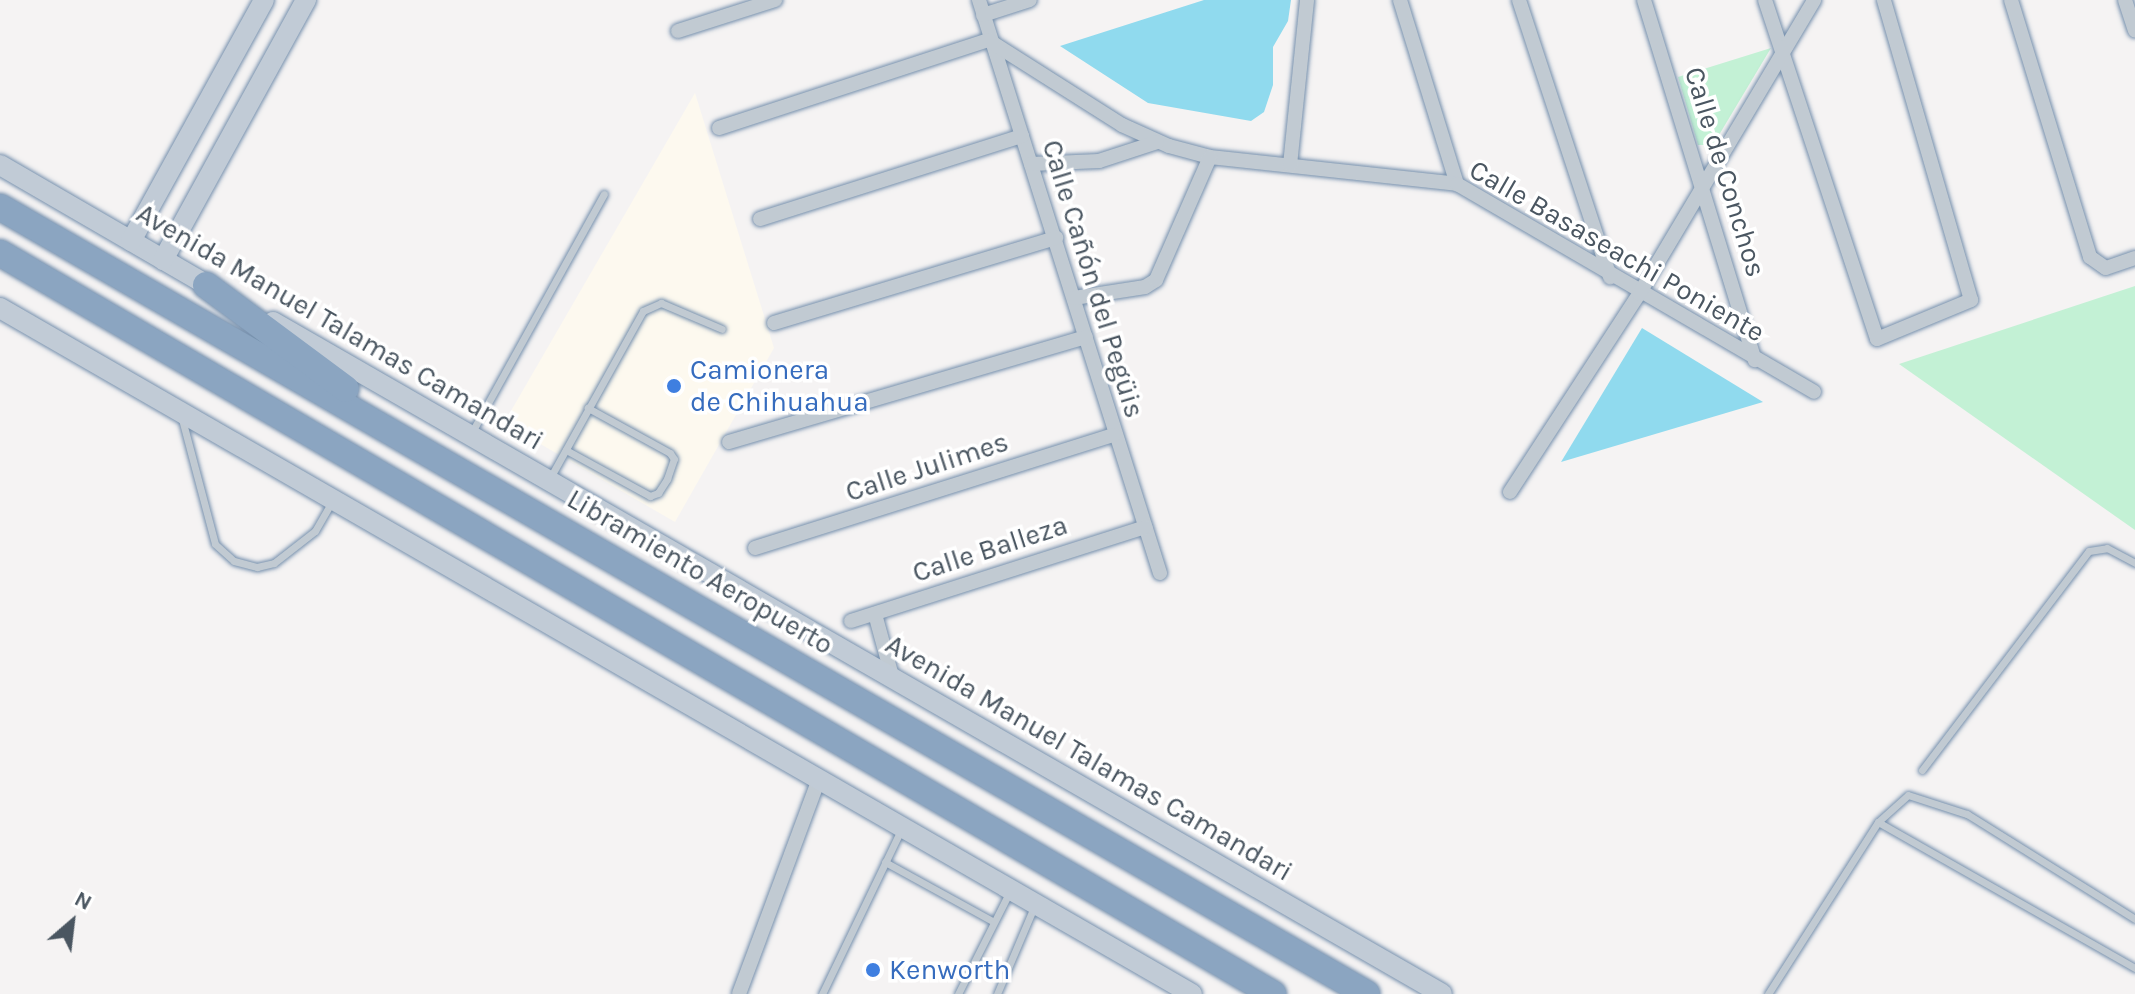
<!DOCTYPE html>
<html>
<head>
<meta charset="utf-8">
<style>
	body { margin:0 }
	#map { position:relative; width:2135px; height:994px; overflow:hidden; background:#f5f3f3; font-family:Karla,sans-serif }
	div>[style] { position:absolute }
	.commercial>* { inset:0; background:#fdf9ef }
	.green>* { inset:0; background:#c3f1d5 }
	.water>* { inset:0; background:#90daee }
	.roads { filter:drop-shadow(0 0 2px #7690ad) drop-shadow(0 0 2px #7690ad) }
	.lane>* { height:7px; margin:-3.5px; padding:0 3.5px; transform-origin:3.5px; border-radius:3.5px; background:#c1cad2 }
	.street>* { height:14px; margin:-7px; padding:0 7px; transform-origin:7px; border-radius:7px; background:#c1cad2 }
	.secondary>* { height:20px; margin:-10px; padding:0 10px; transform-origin:10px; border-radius:10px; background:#c1cbd6 }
	.highway>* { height:26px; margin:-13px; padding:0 13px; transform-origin:13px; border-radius:13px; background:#8ba5c1 }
	.dots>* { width:22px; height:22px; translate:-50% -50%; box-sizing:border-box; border:4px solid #fff; border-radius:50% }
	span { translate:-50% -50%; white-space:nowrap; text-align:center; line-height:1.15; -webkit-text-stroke:7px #fff; paint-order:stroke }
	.street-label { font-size:28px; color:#4a5661 }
	.shop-label { font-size:28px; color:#366cbe }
	.left { translate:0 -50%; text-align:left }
	.north { position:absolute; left:32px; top:882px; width:80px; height:80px; -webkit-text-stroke:6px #fff; paint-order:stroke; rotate:28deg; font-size:22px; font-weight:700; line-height:32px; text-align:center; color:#4a5661 }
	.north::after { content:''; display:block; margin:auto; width:28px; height:36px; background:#4a5661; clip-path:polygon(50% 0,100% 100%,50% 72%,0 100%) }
</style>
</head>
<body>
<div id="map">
	<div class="commercial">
		<div style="clip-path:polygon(695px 93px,774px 348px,675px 522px,504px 423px)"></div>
	</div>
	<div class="green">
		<div style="clip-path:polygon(1771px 48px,1713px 145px,1698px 145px,1678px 77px)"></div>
		<div style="clip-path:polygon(2135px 286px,2135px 530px,1899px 364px)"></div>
	</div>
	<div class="water">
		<div style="clip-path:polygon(1204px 0,1291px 0,1288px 21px,1273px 47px,1273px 85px,1264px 112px,1251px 121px,1148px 103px,1060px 46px)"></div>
		<div style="clip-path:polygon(1642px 328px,1763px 402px,1561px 462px)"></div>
	</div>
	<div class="roads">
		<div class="lane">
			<div style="left:182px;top:419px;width:129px;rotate:75.2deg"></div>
			<div style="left:215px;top:544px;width:25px;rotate:42deg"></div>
			<div style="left:234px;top:561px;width:24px;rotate:15deg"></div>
			<div style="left:257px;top:567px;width:17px;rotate:-13deg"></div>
			<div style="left:274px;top:563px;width:52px;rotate:-38deg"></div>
			<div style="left:315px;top:531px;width:34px;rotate:-60deg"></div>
			<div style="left:472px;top:432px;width:272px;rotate:-61deg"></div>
			<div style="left:566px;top:450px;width:96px;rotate:28.7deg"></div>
			<div style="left:650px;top:496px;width:9px;rotate:-21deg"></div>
			<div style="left:658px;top:493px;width:17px;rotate:-57deg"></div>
			<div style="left:667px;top:479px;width:21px;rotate:-71deg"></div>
			<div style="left:674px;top:459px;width:7px;rotate:-124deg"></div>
			<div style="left:670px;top:453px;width:94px;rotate:-151.2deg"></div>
			<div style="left:550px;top:478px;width:191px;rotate:-60.9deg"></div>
			<div style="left:643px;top:311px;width:20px;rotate:-24deg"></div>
			<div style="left:661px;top:303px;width:66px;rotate:23.1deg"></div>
			<div style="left:1922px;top:770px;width:275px;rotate:-52.7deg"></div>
			<div style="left:2089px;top:551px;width:18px;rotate:-9deg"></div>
			<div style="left:2107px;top:548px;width:32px;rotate:28deg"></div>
			<div style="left:1878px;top:822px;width:40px;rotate:-42deg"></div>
			<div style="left:1908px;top:795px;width:62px;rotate:17.9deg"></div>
			<div style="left:1967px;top:814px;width:198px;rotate:32deg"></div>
			<div style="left:885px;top:862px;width:124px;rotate:28.8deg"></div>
			<div style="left:822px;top:994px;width:182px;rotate:-64.3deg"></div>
			<div style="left:958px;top:994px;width:113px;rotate:-63.2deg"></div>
			<div style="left:997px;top:994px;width:95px;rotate:-67deg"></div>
			<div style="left:1768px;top:994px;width:204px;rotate:-57.4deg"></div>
			<div style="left:1878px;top:822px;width:296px;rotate:29.6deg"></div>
		</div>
		<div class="street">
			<div style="left:979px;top:0;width:601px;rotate:72.47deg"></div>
			<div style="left:1400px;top:0;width:193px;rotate:72.8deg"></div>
			<div style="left:1519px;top:0;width:292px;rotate:71.8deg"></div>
			<div style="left:1644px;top:0;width:377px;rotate:72.9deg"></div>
			<div style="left:1765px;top:0;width:357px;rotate:71.7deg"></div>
			<div style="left:1877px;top:339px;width:102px;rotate:-22.5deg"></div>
			<div style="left:1971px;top:300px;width:312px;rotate:-106.2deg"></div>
			<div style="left:2011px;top:0;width:269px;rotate:72.9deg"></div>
			<div style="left:2090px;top:257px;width:19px;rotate:35deg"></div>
			<div style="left:2106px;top:268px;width:31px;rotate:-19deg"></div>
			<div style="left:2125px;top:0;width:32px;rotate:72deg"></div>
			<div style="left:983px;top:15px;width:49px;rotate:-17.7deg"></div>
			<div style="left:678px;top:31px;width:102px;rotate:-17.7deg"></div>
			<div style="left:719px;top:128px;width:283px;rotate:-18.1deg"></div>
			<div style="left:988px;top:40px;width:159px;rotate:32.4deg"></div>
			<div style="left:1122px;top:125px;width:51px;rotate:24.1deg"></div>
			<div style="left:1169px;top:146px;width:42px;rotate:15deg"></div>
			<div style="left:1210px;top:157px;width:248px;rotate:6.2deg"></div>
			<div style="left:1457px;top:184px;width:413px;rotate:30.2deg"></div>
			<div style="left:1031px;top:164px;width:68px;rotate:-2.5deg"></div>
			<div style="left:1099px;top:161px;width:61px;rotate:-18.1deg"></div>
			<div style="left:1290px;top:165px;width:166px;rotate:-84.1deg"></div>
			<div style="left:760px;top:219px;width:275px;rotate:-17.6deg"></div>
			<div style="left:1074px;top:298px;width:72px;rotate:-8.8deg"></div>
			<div style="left:1145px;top:287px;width:13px;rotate:-32deg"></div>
			<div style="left:1156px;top:280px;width:134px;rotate:-66.3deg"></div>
			<div style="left:774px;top:323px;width:295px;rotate:-16.8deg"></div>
			<div style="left:729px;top:442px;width:372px;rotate:-16.4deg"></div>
			<div style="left:1510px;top:492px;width:236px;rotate:-56.9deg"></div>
			<div style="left:1639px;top:294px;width:342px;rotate:-59.2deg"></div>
			<div style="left:755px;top:548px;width:376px;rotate:-17.5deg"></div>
			<div style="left:875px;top:614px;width:64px;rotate:74.7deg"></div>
			<div style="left:851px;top:621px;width:309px;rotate:-17.7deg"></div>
			<div style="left:739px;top:994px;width:226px;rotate:-69.6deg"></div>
		</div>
		<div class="secondary">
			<div style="left:0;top:165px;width:251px;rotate:30.1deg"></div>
			<div style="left:131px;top:241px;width:275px;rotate:-61.1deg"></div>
			<div style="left:163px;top:260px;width:297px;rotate:-61.2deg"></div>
			<div style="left:0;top:308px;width:1375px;rotate:29.92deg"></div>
			<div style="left:273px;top:322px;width:1348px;rotate:29.89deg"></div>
		</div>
		<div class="highway">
			<div style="left:0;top:207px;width:1577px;rotate:29.93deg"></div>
			<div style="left:0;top:253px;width:1473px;rotate:30.2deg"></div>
			<div style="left:206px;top:285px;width:174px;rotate:36.6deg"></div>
		</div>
	</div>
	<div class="dots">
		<div style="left:674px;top:386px;background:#3f7fe0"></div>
		<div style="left:873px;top:970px;background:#3f7fe0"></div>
	</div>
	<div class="street-label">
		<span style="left:1725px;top:172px;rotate:73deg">Calle de Conchos</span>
		<span style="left:1617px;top:251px;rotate:30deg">Calle Basaseachi Poniente</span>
		<span style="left:1093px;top:279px;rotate:73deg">Calle Cañón del Pegüis</span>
		<span style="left:340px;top:327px;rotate:30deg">Avenida Manuel Talamas Camandari</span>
		<span style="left:927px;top:467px;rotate:-18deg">Calle Julimes</span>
		<span style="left:990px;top:549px;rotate:-18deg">Calle Balleza</span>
		<span style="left:700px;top:572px;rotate:30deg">Libramiento Aeropuerto</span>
		<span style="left:1089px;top:758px;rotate:30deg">Avenida Manuel Talamas Camandari</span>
	</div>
	<div class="shop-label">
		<span class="left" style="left:690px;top:386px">Camionera<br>de Chihuahua</span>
		<span class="left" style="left:889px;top:970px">Kenworth</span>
	</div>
	<div class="north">N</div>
</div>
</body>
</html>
